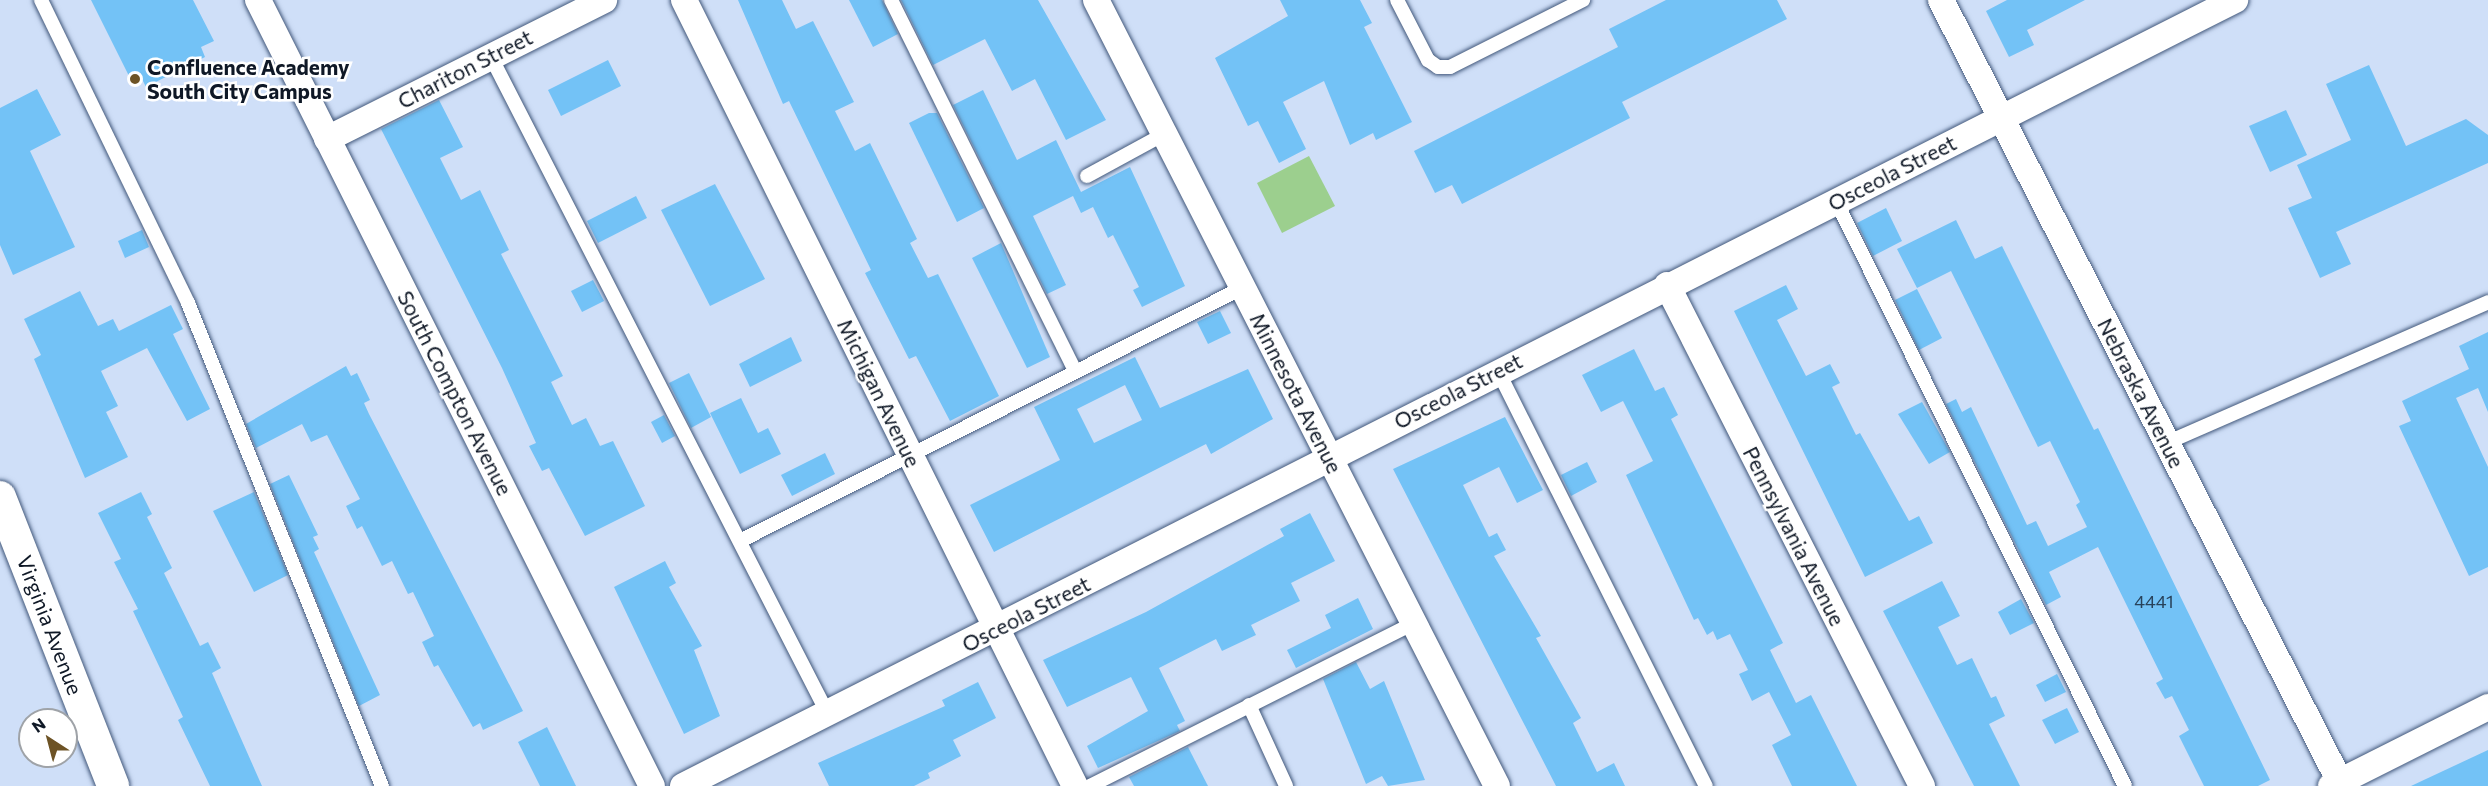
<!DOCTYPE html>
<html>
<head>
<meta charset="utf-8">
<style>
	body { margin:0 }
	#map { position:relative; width:2488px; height:786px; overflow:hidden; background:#cfdff8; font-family:Commissioner,sans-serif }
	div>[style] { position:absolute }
	.green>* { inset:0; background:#9ccf8e }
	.building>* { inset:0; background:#73c2f6 }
	.roads { filter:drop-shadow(0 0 2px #42587b) drop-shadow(0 0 2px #42587b) }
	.service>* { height:14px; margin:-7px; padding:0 7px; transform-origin:7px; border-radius:7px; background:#fff }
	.minor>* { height:26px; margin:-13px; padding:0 13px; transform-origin:13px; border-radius:13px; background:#fff }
	.tertiary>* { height:32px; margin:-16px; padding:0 16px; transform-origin:16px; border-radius:16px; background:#fff }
	.dots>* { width:16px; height:16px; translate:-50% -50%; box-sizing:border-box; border:3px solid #fff; border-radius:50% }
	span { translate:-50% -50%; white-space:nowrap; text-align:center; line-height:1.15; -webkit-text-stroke:5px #fff; paint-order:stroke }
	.number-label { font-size:18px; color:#28425a }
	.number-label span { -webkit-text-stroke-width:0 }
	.poi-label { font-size:21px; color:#0f1826; font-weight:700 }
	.left { translate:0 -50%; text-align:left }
	.street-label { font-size:21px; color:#0f1826 }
	.north { position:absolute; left:18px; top:708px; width:60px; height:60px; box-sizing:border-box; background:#fff; border:2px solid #9fa3a8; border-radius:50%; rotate:324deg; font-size:16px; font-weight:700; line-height:24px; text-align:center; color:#0f1826 }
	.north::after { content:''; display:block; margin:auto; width:21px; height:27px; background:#6d5325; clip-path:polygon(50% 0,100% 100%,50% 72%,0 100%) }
</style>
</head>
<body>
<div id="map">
	<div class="green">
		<div style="clip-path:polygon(1309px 156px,1335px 206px,1282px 233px,1257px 183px)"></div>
	</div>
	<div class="building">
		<div style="clip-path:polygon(91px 0,193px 0,214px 41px,201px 47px,205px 57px,146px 87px,139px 73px,130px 78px)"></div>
		<div style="clip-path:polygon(738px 0,782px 0,796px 29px,813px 21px,854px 102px,835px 111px,855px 151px,870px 143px,917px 239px,910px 243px,928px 278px,938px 274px,999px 396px,950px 421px,916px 356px,909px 359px,865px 273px,871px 270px,789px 101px,783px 104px)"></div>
		<div style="clip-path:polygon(849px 0,882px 0,898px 34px,873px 47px)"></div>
		<div style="clip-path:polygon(901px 0,1038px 0,1106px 120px,1066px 140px,1035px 79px,1012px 91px,985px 39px,933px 65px)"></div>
		<div style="clip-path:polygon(1280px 0,1360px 0,1372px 23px,1364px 27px,1412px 122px,1376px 140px,1373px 133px,1350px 145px,1324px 81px,1283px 102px,1306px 149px,1279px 163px,1258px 121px,1248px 126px,1215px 58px,1288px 16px)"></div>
		<div style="clip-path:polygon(1666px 0,1777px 0,1787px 19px,1622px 102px,1630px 118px,1462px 204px,1452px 185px,1435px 193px,1414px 151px,1618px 47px,1609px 29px)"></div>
		<div style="clip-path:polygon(2007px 0,2085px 0,2027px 30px,2034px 45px,2009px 57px,1986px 11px)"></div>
		<div style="clip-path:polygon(608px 60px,621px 86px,561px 116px,548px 90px)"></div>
		<div style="clip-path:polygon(2369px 65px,2406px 146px,2466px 119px,2488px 135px,2488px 163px,2336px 232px,2351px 264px,2320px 278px,2288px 208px,2312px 198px,2297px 165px,2351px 140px,2326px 84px)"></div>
		<div style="clip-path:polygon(37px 89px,61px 135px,30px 151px,75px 247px,13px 275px,0 245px,0 108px)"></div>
		<div style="clip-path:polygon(983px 90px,1017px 160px,1056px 140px,1081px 192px,1130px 167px,1185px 286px,1142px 307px,1133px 290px,1139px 287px,1113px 235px,1108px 238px,1093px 207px,1081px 213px,1073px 196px,1033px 216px,1066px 285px,1047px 294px,953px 105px)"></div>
		<div style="clip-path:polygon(439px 100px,463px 147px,440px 158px,461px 200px,480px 190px,509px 250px,501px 254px,563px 376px,551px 382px,572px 425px,586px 418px,600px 446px,613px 441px,645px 506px,585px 536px,549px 468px,542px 471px,529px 446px,536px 443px,502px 368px,381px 129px)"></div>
		<div style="clip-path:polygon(2286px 110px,2307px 155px,2270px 172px,2249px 126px)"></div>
		<div style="clip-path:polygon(929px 113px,937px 113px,984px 208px,957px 222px,909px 123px)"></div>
		<div style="clip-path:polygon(715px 184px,765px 279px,710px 306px,661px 210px)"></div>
		<div style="clip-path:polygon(636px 196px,647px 218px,598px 243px,587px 221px)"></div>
		<div style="clip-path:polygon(1886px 208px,1902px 241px,1873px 256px,1857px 223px)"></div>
		<div style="clip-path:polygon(1956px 220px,1975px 259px,2002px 246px,2094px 430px,2098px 428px,2270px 780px,2258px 786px,2204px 786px,2179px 736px,2189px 730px,2172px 696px,2165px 699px,2156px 683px,2163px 679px,2098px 547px,2049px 572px,2061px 597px,2046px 605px,1946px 404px,1956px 399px,1962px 412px,1971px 407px,2027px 525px,2036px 521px,2048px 546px,2087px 527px,2076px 505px,2080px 502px,2050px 441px,2038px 447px,1951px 271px,1917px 288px,1897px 249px)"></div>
		<div style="clip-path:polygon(142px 230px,149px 247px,125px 258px,118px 241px)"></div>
		<div style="clip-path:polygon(1001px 243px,1050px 357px,1027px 368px,972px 258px)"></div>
		<div style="clip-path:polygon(593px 280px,604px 301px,582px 312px,571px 291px)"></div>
		<div style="clip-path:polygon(1786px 285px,1798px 309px,1777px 320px,1806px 376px,1830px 364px,1840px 383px,1832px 387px,1856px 435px,1860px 433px,1909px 521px,1919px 516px,1933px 543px,1865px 577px,1734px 311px)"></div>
		<div style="clip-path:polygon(1917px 289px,1942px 338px,1919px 350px,1895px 300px)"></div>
		<div style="clip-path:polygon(80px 291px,98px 326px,113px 319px,119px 331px,171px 305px,183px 329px,173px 334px,210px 409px,187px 421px,147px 348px,101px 371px,118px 406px,106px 412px,128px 457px,85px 478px,34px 359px,41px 355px,24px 319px)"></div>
		<div style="clip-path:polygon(1220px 311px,1231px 333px,1208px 344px,1197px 322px)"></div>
		<div style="clip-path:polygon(2488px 332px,2488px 412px,2478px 388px,2456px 398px,2488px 467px,2488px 567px,2469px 576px,2399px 426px,2411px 421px,2402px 401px,2469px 369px,2459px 346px)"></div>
		<div style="clip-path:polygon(791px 337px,802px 361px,750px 387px,739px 364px)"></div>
		<div style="clip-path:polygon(1634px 349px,1655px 391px,1664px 387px,1678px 415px,1671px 419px,1783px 643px,1770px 650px,1796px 703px,1811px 695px,1857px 786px,1792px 786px,1772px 745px,1791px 735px,1769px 692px,1752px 701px,1739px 674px,1748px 670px,1730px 634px,1717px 640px,1713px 631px,1707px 635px,1698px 618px,1694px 620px,1626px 475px,1653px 461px,1623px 401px,1601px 412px,1582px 375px)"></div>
		<div style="clip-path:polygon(evenodd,1135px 357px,1160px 408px,1248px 369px,1273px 419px,1211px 454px,1206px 444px,994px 552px,970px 505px,1060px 460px,1034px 407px,1135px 357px,1125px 385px,1142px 420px,1094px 443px,1077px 409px,1125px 385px)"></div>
		<div style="clip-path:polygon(346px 366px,351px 376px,357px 373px,370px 400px,364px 403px,369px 414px,523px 711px,483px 730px,480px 723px,473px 727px,438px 665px,434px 667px,422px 642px,434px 636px,413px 592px,408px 594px,392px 561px,382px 566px,362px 526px,357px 529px,346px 506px,360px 499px,327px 435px,311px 442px,302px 424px,256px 448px,246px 424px)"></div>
		<div style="clip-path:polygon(689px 373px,711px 417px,691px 428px,669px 383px)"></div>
		<div style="clip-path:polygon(741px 398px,758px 433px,768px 428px,781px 454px,740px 474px,710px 413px)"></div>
		<div style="clip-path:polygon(1922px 402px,1950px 452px,1929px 464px,1898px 414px)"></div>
		<div style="clip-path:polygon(664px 415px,675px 436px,662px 443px,651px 422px)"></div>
		<div style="clip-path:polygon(1505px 417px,1543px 490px,1517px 503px,1499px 467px,1463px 485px,1489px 537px,1497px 533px,1506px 550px,1494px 556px,1541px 636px,1536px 638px,1581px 718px,1573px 723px,1597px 772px,1614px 763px,1625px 786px,1556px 786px,1393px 469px)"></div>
		<div style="clip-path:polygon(825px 453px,835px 474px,792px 496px,781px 475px)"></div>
		<div style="clip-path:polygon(1587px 462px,1597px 482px,1571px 496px,1561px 475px)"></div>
		<div style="clip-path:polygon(289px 475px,318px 535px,313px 537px,319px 549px,314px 552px,380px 695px,359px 706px,270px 484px)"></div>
		<div style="clip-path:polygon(141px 492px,152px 514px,147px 517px,172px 568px,164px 573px,200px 646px,208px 642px,221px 668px,212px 673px,262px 786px,210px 786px,178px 720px,183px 717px,133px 611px,138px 609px,114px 562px,121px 559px,98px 513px)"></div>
		<div style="clip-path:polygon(254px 492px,288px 575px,254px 592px,213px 511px)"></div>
		<div style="clip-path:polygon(1310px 513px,1335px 561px,1291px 583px,1300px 601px,1251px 625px,1256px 635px,1222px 651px,1216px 639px,1159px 668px,1185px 721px,1177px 725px,1180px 731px,1098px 768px,1087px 746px,1148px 711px,1131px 677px,1067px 707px,1043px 660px,1146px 612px,1284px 536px,1280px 529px)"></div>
		<div style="clip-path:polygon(665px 561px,676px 583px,669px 587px,702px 646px,694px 650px,720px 716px,684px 734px,614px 587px)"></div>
		<div style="clip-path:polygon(1942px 581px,1960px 616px,1938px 627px,1957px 665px,1972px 658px,1991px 698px,1996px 696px,2005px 716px,1989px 724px,2020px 786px,1974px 786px,1883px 611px)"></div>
		<div style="clip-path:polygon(1358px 598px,1373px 629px,1296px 668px,1287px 650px,1331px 628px,1325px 615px)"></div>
		<div style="clip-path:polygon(2021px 599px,2034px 623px,2010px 635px,1998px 612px)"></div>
		<div style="clip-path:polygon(1356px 662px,1370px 689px,1384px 681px,1425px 780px,1388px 786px,1382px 776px,1366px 784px,1323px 679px)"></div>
		<div style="clip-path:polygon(2057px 674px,2066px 692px,2045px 702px,2036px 685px)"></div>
		<div style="clip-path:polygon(978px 682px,996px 718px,953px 740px,961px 756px,928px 773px,930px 778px,914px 786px,829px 786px,818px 763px,945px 706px,942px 700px)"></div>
		<div style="clip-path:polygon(2067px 708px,2079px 732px,2055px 744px,2042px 720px)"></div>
		<div style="clip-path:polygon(547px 727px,576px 786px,540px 786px,518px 742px)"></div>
		<div style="clip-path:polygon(1188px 747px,1208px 786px,1134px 786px,1129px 777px)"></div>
		<div style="clip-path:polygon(2488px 750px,2488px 786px,2411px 786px)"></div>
	</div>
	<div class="roads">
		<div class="service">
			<div style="left:41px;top:0;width:337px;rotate:64.1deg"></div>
			<div style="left:188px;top:303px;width:521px;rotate:68.12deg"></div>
			<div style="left:891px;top:0;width:414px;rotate:63.6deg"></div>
			<div style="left:1397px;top:0;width:68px;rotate:62.7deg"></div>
			<div style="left:1428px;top:60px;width:12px;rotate:35deg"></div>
			<div style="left:1438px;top:67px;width:12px"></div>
			<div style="left:1450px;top:67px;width:149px;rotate:-26.7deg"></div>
			<div style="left:491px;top:57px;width:738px;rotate:62.85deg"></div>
			<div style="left:1087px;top:176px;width:88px;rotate:-28.6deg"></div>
			<div style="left:1836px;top:201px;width:652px;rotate:63.71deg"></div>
			<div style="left:1498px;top:371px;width:464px;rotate:63.4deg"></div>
			<div style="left:2166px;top:443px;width:352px;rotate:-23.6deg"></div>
			<div style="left:742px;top:540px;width:560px;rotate:-26.75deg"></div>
			<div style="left:1249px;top:705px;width:89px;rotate:65.4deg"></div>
			<div style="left:1090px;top:786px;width:365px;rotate:-26.7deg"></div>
		</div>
		<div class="minor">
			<div style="left:258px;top:0;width:879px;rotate:63.38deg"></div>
			<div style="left:684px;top:0;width:878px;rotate:63.55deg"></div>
			<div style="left:1096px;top:0;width:882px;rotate:62.97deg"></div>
			<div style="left:1941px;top:0;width:882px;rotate:62.97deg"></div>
			<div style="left:327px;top:139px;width:310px;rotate:-26.6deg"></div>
			<div style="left:1667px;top:285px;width:562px;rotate:63.02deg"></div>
			<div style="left:683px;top:786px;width:1740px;rotate:-26.86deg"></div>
			<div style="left:2331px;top:786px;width:176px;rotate:-26.7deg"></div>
		</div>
		<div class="tertiary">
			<div style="left:0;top:497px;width:310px;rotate:68.6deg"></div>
		</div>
	</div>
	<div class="dots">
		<div style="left:135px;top:79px;background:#6d5325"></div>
	</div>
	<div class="number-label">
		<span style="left:2154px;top:601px">4441</span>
	</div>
	<div class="poi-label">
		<span class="left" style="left:147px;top:79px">Confluence Academy<br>South City Campus</span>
	</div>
	<div class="street-label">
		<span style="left:465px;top:69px;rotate:-27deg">Chariton Street</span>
		<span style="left:1892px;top:173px;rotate:-27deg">Osceola Street</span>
		<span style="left:1458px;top:391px;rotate:-27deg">Osceola Street</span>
		<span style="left:455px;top:393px;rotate:63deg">South Compton Avenue</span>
		<span style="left:879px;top:393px;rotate:64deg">Michigan Avenue</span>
		<span style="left:1296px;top:393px;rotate:63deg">Minnesota Avenue</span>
		<span style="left:2141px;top:393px;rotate:63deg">Nebraska Avenue</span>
		<span style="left:1794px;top:536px;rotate:63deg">Pennsylvania Avenue</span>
		<span style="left:1026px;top:614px;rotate:-27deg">Osceola Street</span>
		<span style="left:50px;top:625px;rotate:69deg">Virginia Avenue</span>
	</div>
	<div class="north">N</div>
</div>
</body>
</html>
